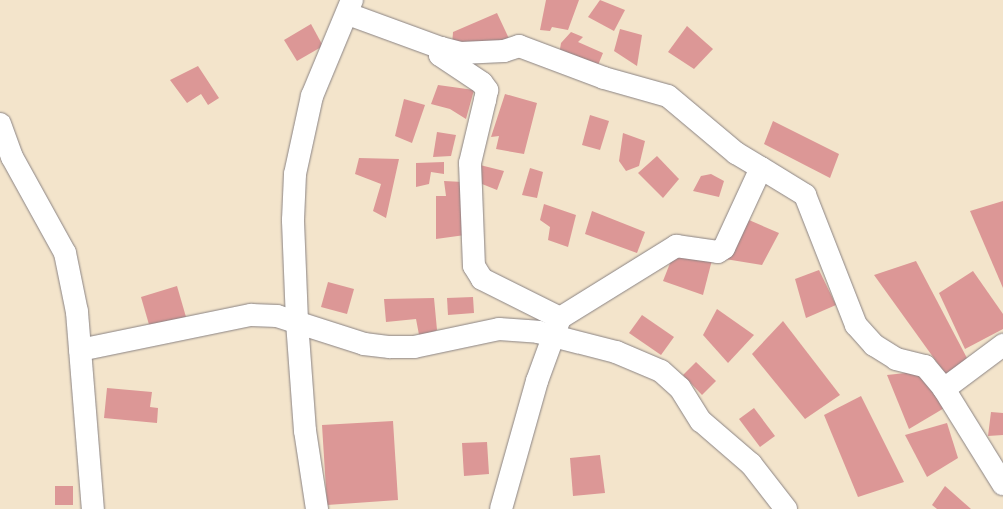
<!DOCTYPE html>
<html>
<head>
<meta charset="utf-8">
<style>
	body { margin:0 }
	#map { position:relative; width:1003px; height:509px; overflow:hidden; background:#f3e4cb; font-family:"EB Garamond",serif }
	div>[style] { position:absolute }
	.building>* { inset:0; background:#dc9796 }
	.roads { filter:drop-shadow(0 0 1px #8a8383) drop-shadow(0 0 1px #8a8383) }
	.minor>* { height:22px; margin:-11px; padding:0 11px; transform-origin:11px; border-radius:11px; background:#fff }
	span { translate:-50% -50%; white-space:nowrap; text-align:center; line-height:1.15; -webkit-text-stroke:3.5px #f7f3e8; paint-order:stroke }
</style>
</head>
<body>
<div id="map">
	<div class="building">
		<div style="clip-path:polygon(546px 0,579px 0,568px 30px,552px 27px,550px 31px,540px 30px)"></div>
		<div style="clip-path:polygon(600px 0,625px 10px,614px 31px,588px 17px)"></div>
		<div style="clip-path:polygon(497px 13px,512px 45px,452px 46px,453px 32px)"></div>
		<div style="clip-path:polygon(311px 24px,323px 46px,297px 61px,284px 40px)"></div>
		<div style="clip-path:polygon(687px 26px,713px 49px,694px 69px,668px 52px)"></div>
		<div style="clip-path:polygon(620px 29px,642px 35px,637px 66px,614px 51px)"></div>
		<div style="clip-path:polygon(571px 32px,583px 37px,578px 42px,603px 53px,596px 70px,559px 55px,561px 43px)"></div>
		<div style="clip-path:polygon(198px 66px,219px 98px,208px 105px,201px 94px,187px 103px,170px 80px)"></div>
		<div style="clip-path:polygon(438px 85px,474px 90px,466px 119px,450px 109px,431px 104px)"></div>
		<div style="clip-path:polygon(505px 94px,537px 103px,524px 154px,496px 149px,499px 136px,491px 137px)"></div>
		<div style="clip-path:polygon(404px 99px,425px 105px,412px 143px,395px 136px)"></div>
		<div style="clip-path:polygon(590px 115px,609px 121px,600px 150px,582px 145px)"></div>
		<div style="clip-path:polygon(773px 121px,839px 154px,830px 178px,764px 144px)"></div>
		<div style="clip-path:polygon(437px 132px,456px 135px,451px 156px,433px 157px)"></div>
		<div style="clip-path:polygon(623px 133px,645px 141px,639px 166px,626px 171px,619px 161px)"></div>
		<div style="clip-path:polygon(657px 156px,679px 179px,663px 198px,638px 173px)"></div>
		<div style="clip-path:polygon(359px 158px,399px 159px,386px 218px,373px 211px,381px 184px,355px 174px)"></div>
		<div style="clip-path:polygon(444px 162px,444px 174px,431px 172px,429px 184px,416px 187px,416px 163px)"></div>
		<div style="clip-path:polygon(480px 165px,504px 171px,497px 190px,472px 180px)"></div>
		<div style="clip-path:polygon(530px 168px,543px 172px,537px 198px,522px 195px)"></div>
		<div style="clip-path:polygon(711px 174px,724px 181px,719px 197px,693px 191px,701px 176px)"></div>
		<div style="clip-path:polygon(444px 181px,463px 182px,465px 235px,436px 239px,436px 196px,446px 196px)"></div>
		<div style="clip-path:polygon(1003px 201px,1003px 288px,970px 211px)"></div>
		<div style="clip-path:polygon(544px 204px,576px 215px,568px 247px,548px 240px,550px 227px,540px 220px)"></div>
		<div style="clip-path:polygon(592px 211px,645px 232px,637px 253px,585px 234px)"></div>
		<div style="clip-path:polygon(749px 220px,779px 233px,762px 265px,719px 258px)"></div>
		<div style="clip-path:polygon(674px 253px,712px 260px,703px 295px,663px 281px)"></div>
		<div style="clip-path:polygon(916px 261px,968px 360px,946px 375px,874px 275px)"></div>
		<div style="clip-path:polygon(819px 270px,836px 305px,806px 318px,795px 279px)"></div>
		<div style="clip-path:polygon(973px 271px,1003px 314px,1003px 329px,965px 349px,939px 293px)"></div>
		<div style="clip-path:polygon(328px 282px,354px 289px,347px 314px,321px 307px)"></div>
		<div style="clip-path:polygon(177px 286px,186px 317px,150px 328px,141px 297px)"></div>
		<div style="clip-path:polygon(473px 297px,474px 313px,448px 315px,447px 298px)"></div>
		<div style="clip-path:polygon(434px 298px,437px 330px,420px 340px,416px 319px,386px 322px,384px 299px)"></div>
		<div style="clip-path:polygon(717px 309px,754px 335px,728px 363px,703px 335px)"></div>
		<div style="clip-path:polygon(642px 315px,674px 337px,661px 355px,629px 333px)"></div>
		<div style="clip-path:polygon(783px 321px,840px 395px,805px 419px,752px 354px)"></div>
		<div style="clip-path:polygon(696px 362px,716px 381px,702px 395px,683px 375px)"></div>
		<div style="clip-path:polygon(924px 371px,946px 407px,909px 429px,887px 375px)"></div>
		<div style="clip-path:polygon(107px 388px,152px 392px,150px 407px,158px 408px,157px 423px,104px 418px)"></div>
		<div style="clip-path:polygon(861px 396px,904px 482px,858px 497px,824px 415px)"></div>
		<div style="clip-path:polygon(754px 408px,775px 436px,760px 447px,739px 419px)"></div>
		<div style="clip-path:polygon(991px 412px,1003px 413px,1003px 435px,988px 436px)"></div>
		<div style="clip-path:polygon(393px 421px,398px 500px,327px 505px,322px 425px)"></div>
		<div style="clip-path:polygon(947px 423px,958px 458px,927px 477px,905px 435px)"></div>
		<div style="clip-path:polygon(487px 442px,489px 474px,464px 476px,462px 443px)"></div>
		<div style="clip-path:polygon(600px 455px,605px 493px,573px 496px,570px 458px)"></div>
		<div style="clip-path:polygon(55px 486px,73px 486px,73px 505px,55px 505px)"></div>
		<div style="clip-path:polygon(945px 486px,971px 509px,937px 509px,932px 505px)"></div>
	</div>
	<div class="roads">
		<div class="minor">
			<div style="left:348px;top:14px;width:99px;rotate:20.1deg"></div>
			<div style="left:441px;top:48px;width:7px;rotate:98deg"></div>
			<div style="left:440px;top:55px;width:50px;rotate:33.7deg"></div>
			<div style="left:482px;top:83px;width:9px;rotate:54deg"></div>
			<div style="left:487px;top:90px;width:10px;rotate:101deg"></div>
			<div style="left:485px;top:100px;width:65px;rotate:103.4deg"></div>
			<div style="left:470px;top:163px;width:103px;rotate:87.8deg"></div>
			<div style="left:474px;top:266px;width:15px;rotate:58deg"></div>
			<div style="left:482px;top:279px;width:87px;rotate:26.6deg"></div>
			<div style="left:441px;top:48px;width:21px;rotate:14deg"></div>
			<div style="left:461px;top:53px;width:43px;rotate:-2.7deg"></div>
			<div style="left:504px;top:51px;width:16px;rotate:-18deg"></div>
			<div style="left:519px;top:46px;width:91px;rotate:20.6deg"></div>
			<div style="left:604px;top:78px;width:66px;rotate:15.7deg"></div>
			<div style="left:668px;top:96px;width:89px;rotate:40deg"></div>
			<div style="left:736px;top:153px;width:29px;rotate:31deg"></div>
			<div style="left:0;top:124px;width:35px;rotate:70deg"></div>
			<div style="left:12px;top:157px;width:110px;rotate:61.1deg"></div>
			<div style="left:65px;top:253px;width:60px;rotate:78.5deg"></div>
			<div style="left:77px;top:312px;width:198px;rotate:85.4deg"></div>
			<div style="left:80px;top:350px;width:175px;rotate:-11.6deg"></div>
			<div style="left:251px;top:315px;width:26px;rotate:2deg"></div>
			<div style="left:277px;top:316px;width:91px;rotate:17.8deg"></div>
			<div style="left:364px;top:344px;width:26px;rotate:7deg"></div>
			<div style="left:390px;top:347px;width:24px"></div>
			<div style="left:414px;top:347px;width:87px;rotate:-12deg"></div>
			<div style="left:499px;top:329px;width:39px;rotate:4deg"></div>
			<div style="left:538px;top:332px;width:81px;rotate:14.4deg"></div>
			<div style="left:616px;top:352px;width:49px;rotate:22.9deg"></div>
			<div style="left:661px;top:371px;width:25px;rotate:42deg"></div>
			<div style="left:680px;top:388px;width:39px;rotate:58deg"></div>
			<div style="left:701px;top:421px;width:66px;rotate:40.7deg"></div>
			<div style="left:751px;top:464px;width:57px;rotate:52.1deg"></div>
			<div style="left:944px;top:389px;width:74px;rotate:-36.7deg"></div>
			<div style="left:317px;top:509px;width:79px;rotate:-98.7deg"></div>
			<div style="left:305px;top:431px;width:110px;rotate:-94.2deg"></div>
			<div style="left:297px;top:321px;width:101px;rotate:-92.3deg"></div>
			<div style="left:293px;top:220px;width:46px;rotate:-87.5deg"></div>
			<div style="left:295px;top:174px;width:80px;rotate:-77.7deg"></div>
			<div style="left:312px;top:96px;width:104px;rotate:-67.4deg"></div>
			<div style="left:501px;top:509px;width:133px;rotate:-74.3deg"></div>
			<div style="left:537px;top:381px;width:67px;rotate:-69.9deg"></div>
			<div style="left:560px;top:318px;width:137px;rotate:-31.8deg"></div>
			<div style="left:676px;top:246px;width:42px;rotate:8.1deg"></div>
			<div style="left:718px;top:252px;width:7px;rotate:-34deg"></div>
			<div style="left:724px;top:248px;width:88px;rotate:-65.2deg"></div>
			<div style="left:761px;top:168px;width:52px;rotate:31.5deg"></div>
			<div style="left:805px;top:195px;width:140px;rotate:68.6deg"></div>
			<div style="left:856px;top:325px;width:27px;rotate:48deg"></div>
			<div style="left:874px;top:345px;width:26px;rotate:32deg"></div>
			<div style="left:896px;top:359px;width:30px;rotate:14deg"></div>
			<div style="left:925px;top:366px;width:30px;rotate:50deg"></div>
			<div style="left:944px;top:389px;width:112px;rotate:58.2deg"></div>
		</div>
	</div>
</div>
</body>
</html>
